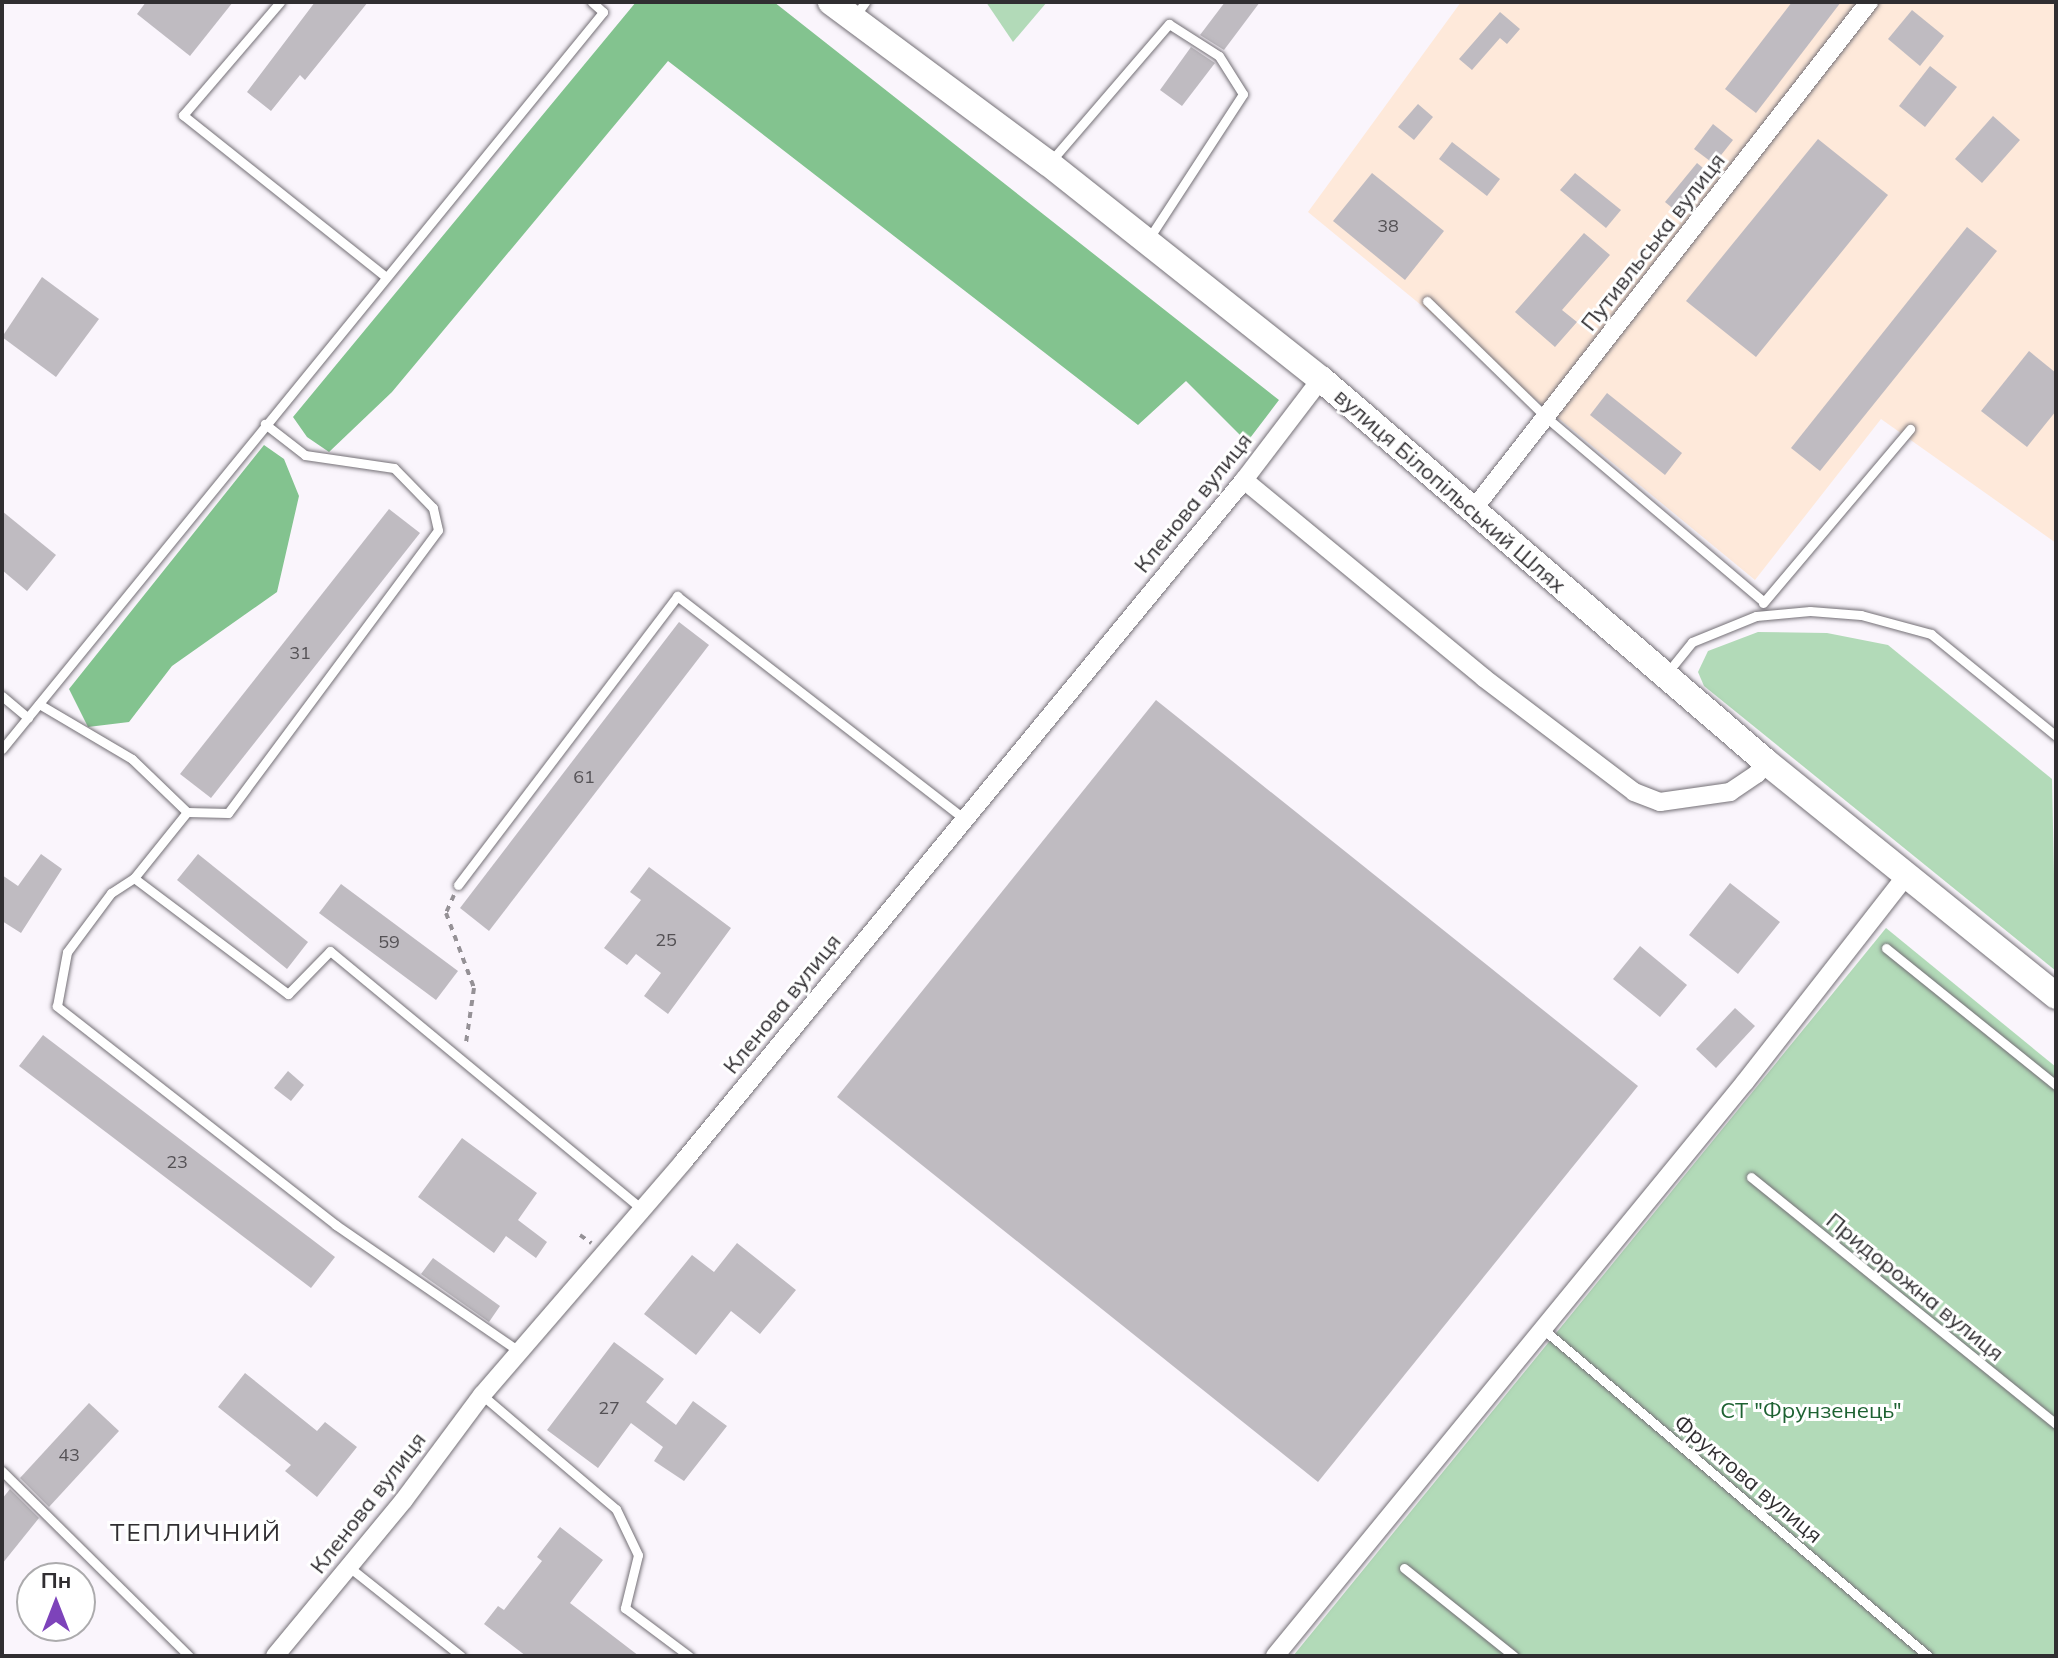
<!DOCTYPE html>
<html>
<head>
<meta charset="utf-8">
<style>
	body { margin:0 }
	#map { position:relative; width:2058px; height:1658px; overflow:hidden; background:#faf5fc; font-family:Mulish,sans-serif }
	div>[style] { position:absolute }
	.industrial>* { inset:0; background:#fee9da }
	.green>* { inset:0; background:#b2dab8 }
	.forest>* { inset:0; background:#83c38f }
	.building>* { inset:0; background:#bfbbc1 }
	.path>* { height:4px; margin-top:-2px; transform-origin:0; background:repeating-linear-gradient(90deg,#959196 0 6px,transparent 0 12px) }
	.roads { filter:drop-shadow(0 0 2px #747076) drop-shadow(0 0 2px #747076) }
	.service>* { height:9px; margin:-4.5px; padding:0 4.5px; transform-origin:4.5px; border-radius:4.5px; background:#fff }
	.minor>* { height:18px; margin:-9px; padding:0 9px; transform-origin:9px; border-radius:9px; background:#fff }
	.primary>* { height:26px; margin:-13px; padding:0 13px; transform-origin:13px; border-radius:13px; background:#fff }
	span { translate:-50% -50%; white-space:nowrap; text-align:center; line-height:1.15; -webkit-text-stroke:6px #fff; paint-order:stroke }
	.number-label { font-size:18px; color:#545155 }
	.number-label span { -webkit-text-stroke-width:0 }
	.street-label { font-size:22px; color:#302e31 }
	.park-label { font-size:22px; color:#1e6232 }
	.neighbourhood-label { font-size:24px; color:#302e31; letter-spacing:2px }
	.frame { position:absolute; inset:0; border:4px solid #302e31; pointer-events:none }
	.north { position:absolute; left:16px; top:1562px; width:80px; height:80px; box-sizing:border-box; background:#fff; border:2px solid #acabad; border-radius:50%; rotate:0deg; font-size:22px; font-weight:700; line-height:32px; text-align:center; color:#302e31 }
	.north::after { content:''; display:block; margin:auto; width:28px; height:36px; background:#7d43ba; clip-path:polygon(50% 0,100% 100%,50% 72%,0 100%) }
</style>
</head>
<body>
<div id="map">
	<div class="industrial">
		<div style="clip-path:polygon(1461px 2px,2056px 2px,2056px 543px,1881px 419px,1755px 580px,1308px 212px)"></div>
	</div>
	<div class="green">
		<div style="clip-path:polygon(986px 2px,1047px 2px,1013px 42px)"></div>
		<div style="clip-path:polygon(1758px 632px,1827px 633px,1888px 645px,2052px 779px,2056px 971px,1704px 686px,1698px 672px,1708px 651px)"></div>
		<div style="clip-path:polygon(1886px 928px,2056px 1067px,2056px 1656px,1293px 1656px)"></div>
	</div>
	<div class="forest">
		<div style="clip-path:polygon(636px 2px,774px 2px,1279px 400px,1247px 442px,1186px 381px,1138px 425px,668px 61px,392px 392px,329px 452px,307px 437px,293px 417px)"></div>
		<div style="clip-path:polygon(264px 445px,284px 459px,299px 496px,277px 592px,172px 666px,129px 722px,88px 727px,69px 689px)"></div>
	</div>
	<div class="building">
		<div style="clip-path:polygon(146px 2px,233px 2px,190px 56px,137px 14px)"></div>
		<div style="clip-path:polygon(315px 2px,368px 2px,305px 80px,300px 75px,271px 111px,247px 92px)"></div>
		<div style="clip-path:polygon(1225px 2px,1260px 2px,1224px 50px,1200px 35px)"></div>
		<div style="clip-path:polygon(1792px 2px,1841px 2px,1756px 113px,1725px 89px)"></div>
		<div style="clip-path:polygon(1912px 10px,1944px 36px,1920px 66px,1888px 39px)"></div>
		<div style="clip-path:polygon(1500px 12px,1520px 29px,1507px 44px,1500px 38px,1472px 70px,1459px 59px)"></div>
		<div style="clip-path:polygon(1191px 47px,1215px 63px,1182px 106px,1160px 90px)"></div>
		<div style="clip-path:polygon(1930px 66px,1957px 87px,1925px 127px,1899px 106px)"></div>
		<div style="clip-path:polygon(1418px 104px,1433px 117px,1414px 140px,1398px 127px)"></div>
		<div style="clip-path:polygon(1993px 116px,2020px 140px,1982px 183px,1955px 159px)"></div>
		<div style="clip-path:polygon(1713px 124px,1733px 140px,1714px 164px,1694px 149px)"></div>
		<div style="clip-path:polygon(1818px 139px,1888px 195px,1756px 357px,1686px 301px)"></div>
		<div style="clip-path:polygon(1452px 142px,1500px 179px,1487px 196px,1439px 159px)"></div>
		<div style="clip-path:polygon(1697px 163px,1714px 177px,1682px 216px,1665px 202px)"></div>
		<div style="clip-path:polygon(1372px 173px,1444px 231px,1405px 280px,1333px 221px)"></div>
		<div style="clip-path:polygon(1575px 173px,1621px 210px,1606px 228px,1560px 190px)"></div>
		<div style="clip-path:polygon(1967px 227px,1997px 251px,1820px 471px,1791px 448px)"></div>
		<div style="clip-path:polygon(1584px 233px,1610px 255px,1562px 310px,1577px 322px,1555px 347px,1515px 312px)"></div>
		<div style="clip-path:polygon(42px 277px,99px 319px,56px 377px,2px 337px)"></div>
		<div style="clip-path:polygon(2029px 351px,2056px 373px,2056px 411px,2027px 447px,1981px 411px)"></div>
		<div style="clip-path:polygon(1607px 393px,1682px 453px,1665px 475px,1590px 415px)"></div>
		<div style="clip-path:polygon(389px 509px,420px 533px,211px 798px,180px 774px)"></div>
		<div style="clip-path:polygon(2px 511px,56px 555px,27px 591px,2px 570px)"></div>
		<div style="clip-path:polygon(679px 622px,709px 645px,489px 931px,460px 908px)"></div>
		<div style="clip-path:polygon(1156px 700px,1638px 1086px,1318px 1482px,837px 1097px)"></div>
		<div style="clip-path:polygon(41px 854px,62px 869px,21px 933px,2px 921px,2px 875px,18px 886px)"></div>
		<div style="clip-path:polygon(198px 854px,308px 942px,287px 969px,177px 880px)"></div>
		<div style="clip-path:polygon(649px 867px,731px 928px,668px 1014px,644px 996px,661px 973px,636px 954px,627px 965px,604px 948px,641px 900px,630px 892px)"></div>
		<div style="clip-path:polygon(1730px 883px,1780px 922px,1738px 974px,1689px 935px)"></div>
		<div style="clip-path:polygon(341px 884px,458px 971px,436px 1000px,319px 913px)"></div>
		<div style="clip-path:polygon(1640px 946px,1687px 985px,1660px 1017px,1613px 979px)"></div>
		<div style="clip-path:polygon(1735px 1008px,1755px 1026px,1716px 1068px,1696px 1049px)"></div>
		<div style="clip-path:polygon(43px 1035px,335px 1257px,311px 1288px,19px 1066px)"></div>
		<div style="clip-path:polygon(288px 1071px,304px 1085px,291px 1101px,274px 1088px)"></div>
		<div style="clip-path:polygon(462px 1138px,537px 1193px,518px 1220px,547px 1242px,536px 1258px,506px 1236px,494px 1253px,418px 1197px)"></div>
		<div style="clip-path:polygon(737px 1243px,796px 1290px,760px 1334px,731px 1311px,696px 1355px,644px 1314px,692px 1255px,714px 1272px)"></div>
		<div style="clip-path:polygon(433px 1258px,500px 1306px,489px 1322px,421px 1274px)"></div>
		<div style="clip-path:polygon(614px 1342px,664px 1379px,646px 1402px,676px 1425px,693px 1401px,727px 1426px,684px 1481px,654px 1461px,663px 1447px,631px 1423px,598px 1468px,547px 1430px)"></div>
		<div style="clip-path:polygon(245px 1373px,317px 1431px,325px 1422px,357px 1447px,317px 1497px,285px 1471px,291px 1465px,218px 1407px)"></div>
		<div style="clip-path:polygon(89px 1403px,119px 1431px,49px 1507px,20px 1478px)"></div>
		<div style="clip-path:polygon(10px 1489px,39px 1518px,2px 1564px,2px 1499px)"></div>
		<div style="clip-path:polygon(560px 1527px,603px 1560px,570px 1603px,639px 1656px,526px 1656px,484px 1624px,498px 1606px,504px 1610px,542px 1561px,537px 1557px)"></div>
	</div>
	<div class="path">
		<div style="left:454px;top:895px;width:20px;rotate:114deg"></div>
		<div style="left:446px;top:913px;width:80px;rotate:69.5deg"></div>
		<div style="left:474px;top:988px;width:56px;rotate:98.3deg"></div>
		<div style="left:580px;top:1235px;width:14px;rotate:36deg"></div>
	</div>
	<div class="roads">
		<div class="service">
			<div style="left:280px;top:2px;width:149px;rotate:130.6deg"></div>
			<div style="left:183px;top:115px;width:258px;rotate:38.6deg"></div>
			<div style="left:855px;top:16px;width:17px;rotate:-54deg"></div>
			<div style="left:1051px;top:161px;width:181px;rotate:-49.3deg"></div>
			<div style="left:1169px;top:24px;width:59px;rotate:32.6deg"></div>
			<div style="left:1219px;top:56px;width:45px;rotate:57.7deg"></div>
			<div style="left:1243px;top:94px;width:172px;rotate:123.1deg"></div>
			<div style="left:1427px;top:301px;width:168px;rotate:44.3deg"></div>
			<div style="left:1547px;top:418px;width:283px;rotate:40.3deg"></div>
			<div style="left:1763px;top:603px;width:228px;rotate:-49.8deg"></div>
			<div style="left:1667px;top:673px;width:40px;rotate:-51deg"></div>
			<div style="left:1692px;top:642px;width:69px;rotate:-22.1deg"></div>
			<div style="left:1756px;top:616px;width:54px;rotate:-5.3deg"></div>
			<div style="left:1810px;top:611px;width:51px;rotate:4.5deg"></div>
			<div style="left:1861px;top:615px;width:73px;rotate:15.2deg"></div>
			<div style="left:1931px;top:634px;width:161px;rotate:39.2deg"></div>
			<div style="left:2px;top:696px;width:34px;rotate:40deg"></div>
			<div style="left:39px;top:704px;width:108px;rotate:30.6deg"></div>
			<div style="left:132px;top:759px;width:76px;rotate:43.9deg"></div>
			<div style="left:2px;top:749px;width:951px;rotate:-50.8deg"></div>
			<div style="left:603px;top:12px;width:15px;rotate:-138deg"></div>
			<div style="left:134px;top:878px;width:85px;rotate:-51.2deg"></div>
			<div style="left:187px;top:812px;width:41px;rotate:1.4deg"></div>
			<div style="left:228px;top:813px;width:352px;rotate:-53.4deg"></div>
			<div style="left:438px;top:530px;width:23px;rotate:-103deg"></div>
			<div style="left:433px;top:508px;width:56px;rotate:-134.3deg"></div>
			<div style="left:394px;top:468px;width:90px;rotate:-171.7deg"></div>
			<div style="left:305px;top:455px;width:51px;rotate:-142.2deg"></div>
			<div style="left:458px;top:885px;width:363px;rotate:-52.8deg"></div>
			<div style="left:677px;top:596px;width:364px;rotate:37.8deg"></div>
			<div style="left:1886px;top:948px;width:218px;rotate:38.9deg"></div>
			<div style="left:1751px;top:1177px;width:392px;rotate:39deg"></div>
			<div style="left:1543px;top:1329px;width:505px;rotate:40.34deg"></div>
			<div style="left:520px;top:1352px;width:224px;rotate:-145.4deg"></div>
			<div style="left:336px;top:1225px;width:355px;rotate:-141.9deg"></div>
			<div style="left:57px;top:1006px;width:55px;rotate:-79.5deg"></div>
			<div style="left:67px;top:952px;width:74px;rotate:-53.3deg"></div>
			<div style="left:111px;top:893px;width:27px;rotate:-33deg"></div>
			<div style="left:134px;top:878px;width:193px;rotate:37deg"></div>
			<div style="left:288px;top:994px;width:60px;rotate:-45.7deg"></div>
			<div style="left:330px;top:951px;width:406px;rotate:39.6deg"></div>
			<div style="left:482px;top:1395px;width:176px;rotate:40.4deg"></div>
			<div style="left:616px;top:1509px;width:51px;rotate:64.4deg"></div>
			<div style="left:638px;top:1555px;width:55px;rotate:103.8deg"></div>
			<div style="left:625px;top:1608px;width:80px;rotate:36.9deg"></div>
			<div style="left:2px;top:1471px;width:263px;rotate:44.7deg"></div>
			<div style="left:349px;top:1567px;width:143px;rotate:38.5deg"></div>
			<div style="left:1404px;top:1568px;width:141px;rotate:38.7deg"></div>
		</div>
		<div class="minor">
			<div style="left:1244px;top:480px;width:311px;rotate:39.5deg"></div>
			<div style="left:1484px;top:678px;width:188px;rotate:37.2deg"></div>
			<div style="left:1634px;top:792px;width:28px;rotate:21deg"></div>
			<div style="left:1660px;top:802px;width:71px;rotate:-8.1deg"></div>
			<div style="left:1730px;top:792px;width:32px;rotate:-34deg"></div>
			<div style="left:1757px;top:774px;width:15px;rotate:-58deg"></div>
			<div style="left:1472px;top:511px;width:646px;rotate:-52.05deg"></div>
			<div style="left:275px;top:1656px;width:202px;rotate:-50.4deg"></div>
			<div style="left:404px;top:1500px;width:131px;rotate:-53.4deg"></div>
			<div style="left:482px;top:1395px;width:308px;rotate:-49.2deg"></div>
			<div style="left:683px;top:1162px;width:883px;rotate:-50.56deg"></div>
			<div style="left:1244px;top:480px;width:127px;rotate:-52.7deg"></div>
			<div style="left:1275px;top:1656px;width:742px;rotate:-50.69deg"></div>
			<div style="left:1745px;top:1082px;width:263px;rotate:-52deg"></div>
		</div>
		<div class="primary">
			<div style="left:831px;top:2px;width:270px;rotate:36.6deg"></div>
			<div style="left:1048px;top:163px;width:348px;rotate:38.4deg"></div>
			<div style="left:1321px;top:379px;width:586px;rotate:40.71deg"></div>
			<div style="left:1765px;top:761px;width:374px;rotate:38.9deg"></div>
		</div>
	</div>
	<div class="number-label">
		<span style="left:1388px;top:226px">38</span>
		<span style="left:300px;top:653px">31</span>
		<span style="left:584px;top:777px">61</span>
		<span style="left:666px;top:940px">25</span>
		<span style="left:389px;top:942px">59</span>
		<span style="left:177px;top:1162px">23</span>
		<span style="left:609px;top:1408px">27</span>
		<span style="left:69px;top:1455px">43</span>
	</div>
	<div class="street-label">
		<span style="left:1653px;top:242px;rotate:-52deg">Путивльська вулиця</span>
		<span style="left:1450px;top:491px;rotate:41deg">вулиця Білопільський Шлях</span>
		<span style="left:1193px;top:503px;rotate:-51deg">Кленова вулиця</span>
		<span style="left:782px;top:1004px;rotate:-51deg">Кленова вулиця</span>
		<span style="left:1915px;top:1287px;rotate:39deg">Придорожна вулиця</span>
		<span style="left:1748px;top:1479px;rotate:40deg">Фруктова вулиця</span>
		<span style="left:368px;top:1503px;rotate:-52deg">Кленова вулиця</span>
	</div>
	<div class="park-label">
		<span style="left:1811px;top:1411px">СТ "Фрунзенець"</span>
	</div>
	<div class="neighbourhood-label">
		<span style="left:196px;top:1533px">ТЕПЛИЧНИЙ</span>
	</div>
	<div class="frame"></div>
	<div class="north">Пн</div>
</div>
</body>
</html>
